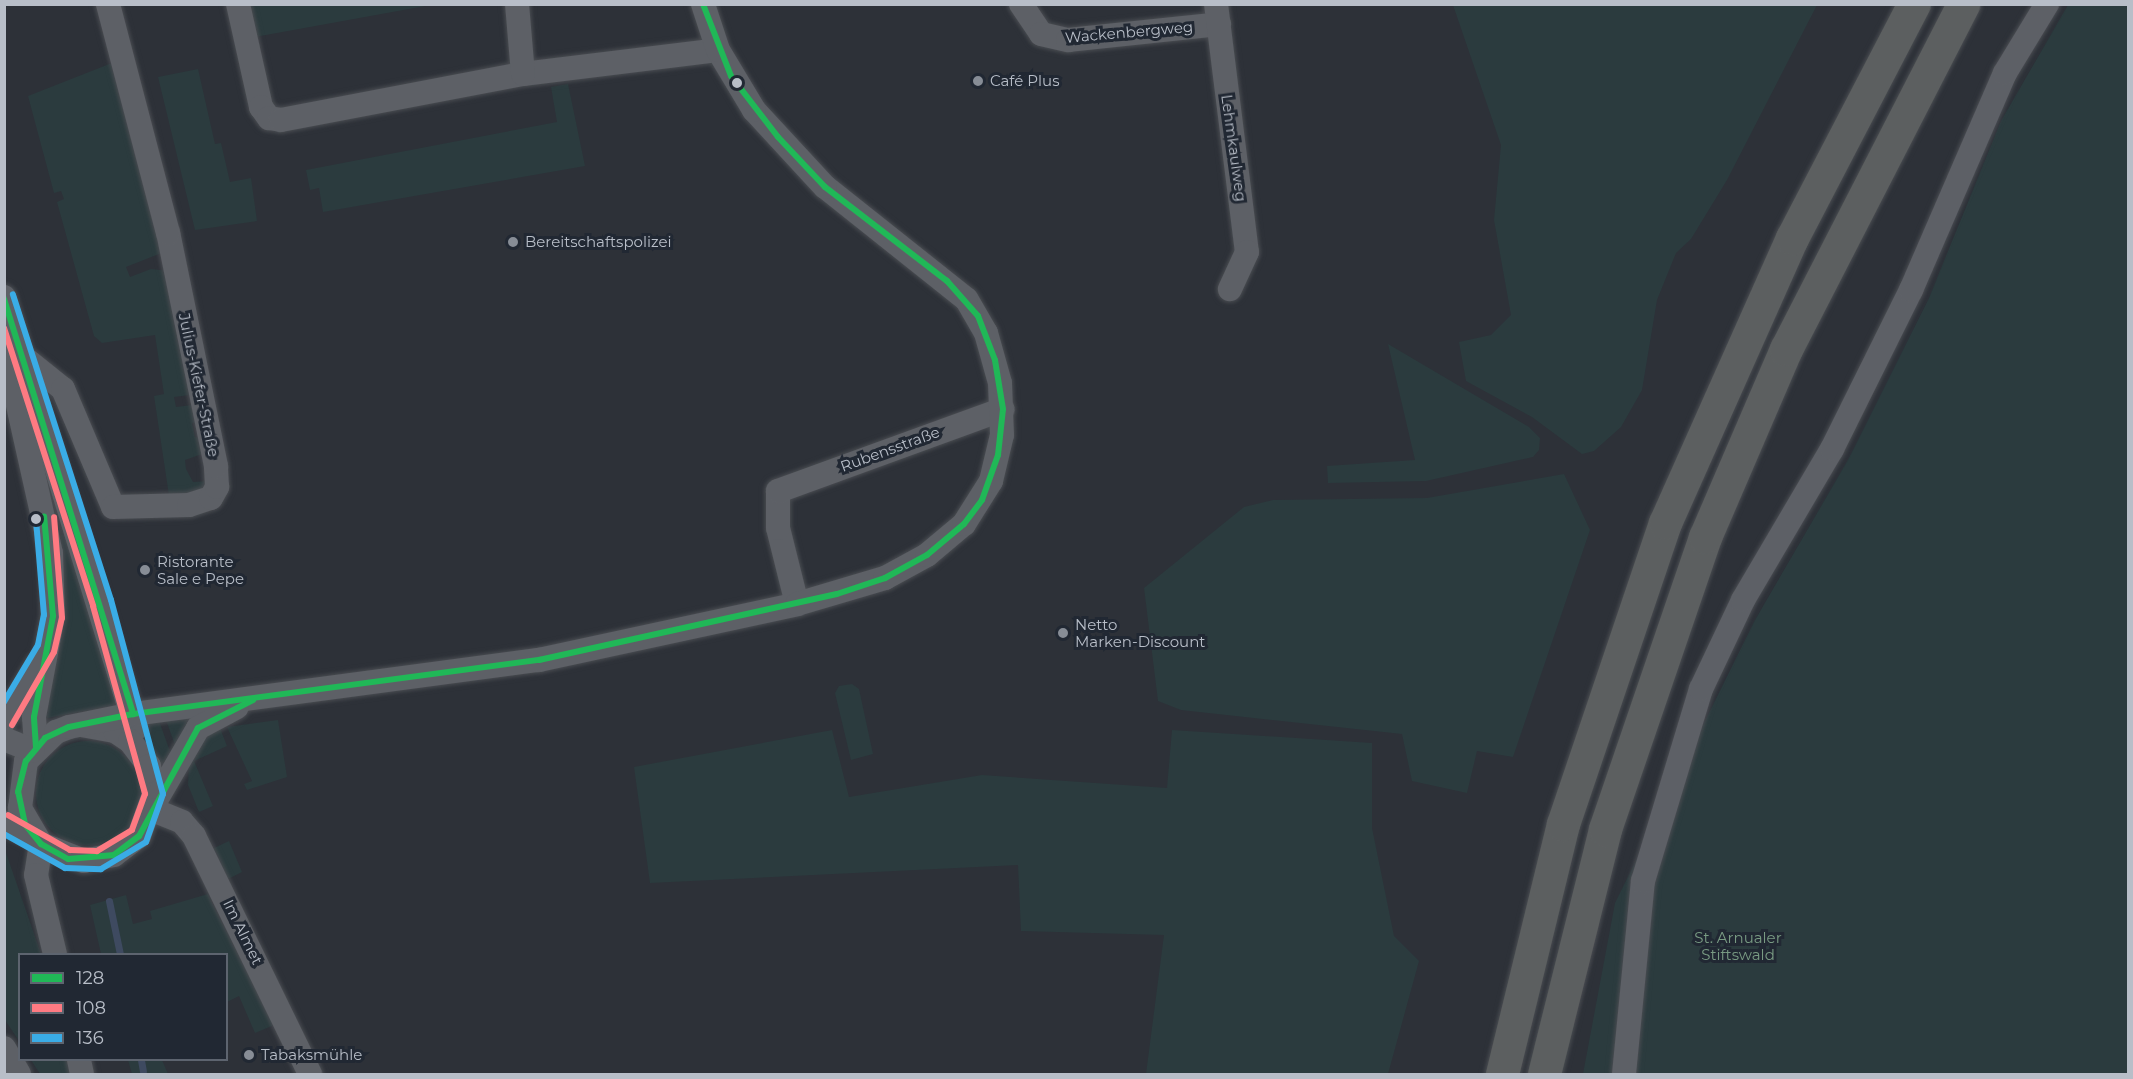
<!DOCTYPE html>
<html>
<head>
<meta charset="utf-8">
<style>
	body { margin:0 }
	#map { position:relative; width:2133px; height:1079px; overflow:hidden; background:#2d3138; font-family:Montserrat,sans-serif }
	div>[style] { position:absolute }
	.green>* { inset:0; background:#2b3b3e }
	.round { border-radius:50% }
	.stream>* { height:7px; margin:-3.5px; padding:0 3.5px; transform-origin:3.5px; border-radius:3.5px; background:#3e4a60 }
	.roads { filter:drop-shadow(0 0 2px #494c51) drop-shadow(0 0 2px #494c51) }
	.minor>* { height:24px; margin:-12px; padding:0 12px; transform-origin:12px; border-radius:12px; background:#5d6066 }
	.highway>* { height:33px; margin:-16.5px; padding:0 16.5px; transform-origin:16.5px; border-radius:16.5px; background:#5c5f60 }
	.bus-1>* { height:6px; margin:-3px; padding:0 3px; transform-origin:3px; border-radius:3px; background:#20b857 }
	.bus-2>* { height:6px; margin:-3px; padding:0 3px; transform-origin:3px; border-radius:3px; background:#fe7a82 }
	.bus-3>* { height:6px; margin:-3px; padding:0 3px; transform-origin:3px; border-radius:3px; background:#3aace6 }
	.dots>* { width:16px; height:16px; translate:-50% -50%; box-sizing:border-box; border:3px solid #212833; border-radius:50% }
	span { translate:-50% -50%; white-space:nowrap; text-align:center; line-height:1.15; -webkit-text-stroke:6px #212833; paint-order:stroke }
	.street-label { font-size:15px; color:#b8bec8 }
	.poi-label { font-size:15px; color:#b8bec8 }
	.left { translate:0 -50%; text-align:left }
	.park-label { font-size:15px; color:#799b83 }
	.frame { position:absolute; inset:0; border:6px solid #b8bec8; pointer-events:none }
	.legend { position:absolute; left:18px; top:953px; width:210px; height:108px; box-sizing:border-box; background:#212833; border:2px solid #5d646f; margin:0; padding:8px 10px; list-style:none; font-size:18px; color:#b8bec8 }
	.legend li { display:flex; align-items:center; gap:12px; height:30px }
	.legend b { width:30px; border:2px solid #5d646f }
</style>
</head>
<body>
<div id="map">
	<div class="green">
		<div style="clip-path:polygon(248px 4px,431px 5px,255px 37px)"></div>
		<div style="clip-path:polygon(1453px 5px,1817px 5px,1727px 180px,1691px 239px,1676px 253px,1657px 300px,1642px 390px,1621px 427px,1594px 451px,1582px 454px,1532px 417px,1466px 381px,1459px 342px,1491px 335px,1511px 315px,1494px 220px,1501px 145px)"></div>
		<div style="clip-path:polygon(2068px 5px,2128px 5px,2128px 1074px,1583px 1074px,1615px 903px,1755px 620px,1849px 458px,1929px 298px,2001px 121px)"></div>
		<div style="clip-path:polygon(117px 61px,164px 252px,126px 267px,130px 277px,151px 269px,169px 271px,190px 395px,174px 397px,176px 407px,192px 405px,199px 421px,192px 423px,195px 437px,202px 438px,205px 453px,185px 460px,186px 469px,193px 482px,209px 481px,208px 487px,170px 502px,154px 396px,164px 394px,155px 335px,102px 343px,94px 336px,57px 202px,64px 199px,61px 191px,54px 193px,28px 96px)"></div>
		<div style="clip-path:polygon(198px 69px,215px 144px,221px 143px,230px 182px,251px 178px,257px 221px,195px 230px,158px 77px)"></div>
		<div style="clip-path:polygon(568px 84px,585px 166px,323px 212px,319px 188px,310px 190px,306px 170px,557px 122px,551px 87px)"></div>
		<div style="clip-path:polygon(1388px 344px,1529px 427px,1540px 438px,1539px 450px,1533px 457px,1426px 481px,1328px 483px,1327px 466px,1415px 460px)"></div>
		<div style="clip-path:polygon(1564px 474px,1590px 530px,1513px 757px,1477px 751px,1467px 793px,1412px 781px,1402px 734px,1181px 710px,1158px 701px,1144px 588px,1244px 507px,1273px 500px,1427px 498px)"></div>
		<div style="clip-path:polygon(69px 533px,117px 705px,42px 719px,64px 627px,61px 535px)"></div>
		<div style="clip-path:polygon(852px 684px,859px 689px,873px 754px,851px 760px,835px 693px,839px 686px)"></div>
		<div style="clip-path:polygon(193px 718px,175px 745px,166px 720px)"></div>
		<div style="clip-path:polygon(278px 720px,287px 777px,247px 790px,244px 784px,252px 781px,227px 727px)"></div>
		<div style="clip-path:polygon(159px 721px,171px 754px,159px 772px,146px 723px)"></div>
		<div style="clip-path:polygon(220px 728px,227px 746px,194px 761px,213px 806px,199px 812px,188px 785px,189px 762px,208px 735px)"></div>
		<div style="clip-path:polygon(832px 730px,849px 797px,982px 775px,1167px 788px,1172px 730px,1372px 743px,1372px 828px,1394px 936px,1419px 961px,1388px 1074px,1146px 1074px,1164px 935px,1021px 931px,1018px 865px,650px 883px,634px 767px)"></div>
		<div class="round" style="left:36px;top:741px;width:104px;height:104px"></div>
		<div style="clip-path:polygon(229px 841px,242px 872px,228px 879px,214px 848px)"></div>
		<div style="clip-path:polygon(4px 847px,41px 954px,20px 954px,19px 1041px,5px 1020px)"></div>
		<div style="clip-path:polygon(208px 894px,215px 909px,274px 1025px,255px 1033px,239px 996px,227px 1002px,226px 954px,101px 954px,90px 905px,126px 895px,133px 924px,152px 919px,150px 911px)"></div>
		<div style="clip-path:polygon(31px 1060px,67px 1060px,70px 1074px,40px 1074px)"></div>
		<div style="clip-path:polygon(128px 1060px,162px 1060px,168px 1074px,132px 1074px)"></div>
	</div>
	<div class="stream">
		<div style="left:109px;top:901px;width:54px;rotate:78.3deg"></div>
		<div style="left:141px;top:1060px;width:11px;rotate:80deg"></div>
	</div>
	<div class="roads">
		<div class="minor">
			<div style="left:238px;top:4px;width:106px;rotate:77.4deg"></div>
			<div style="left:261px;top:107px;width:14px;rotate:54deg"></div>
			<div style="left:269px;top:118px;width:12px;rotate:9deg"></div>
			<div style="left:281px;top:120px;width:246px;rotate:-10.8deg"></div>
			<div style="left:523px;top:74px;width:196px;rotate:-7deg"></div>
			<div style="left:517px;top:4px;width:70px;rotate:85.1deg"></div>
			<div style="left:1021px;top:4px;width:36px;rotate:56deg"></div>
			<div style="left:1041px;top:34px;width:28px;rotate:13deg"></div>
			<div style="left:1068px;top:40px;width:152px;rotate:-6deg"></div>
			<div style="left:1216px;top:4px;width:250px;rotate:82.9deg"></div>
			<div style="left:1247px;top:252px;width:41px;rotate:114.7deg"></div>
			<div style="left:4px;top:297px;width:451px;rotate:73deg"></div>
			<div style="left:4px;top:343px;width:215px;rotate:77.4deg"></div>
			<div style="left:51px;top:553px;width:63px;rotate:88.2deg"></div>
			<div style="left:53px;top:616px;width:103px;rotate:100.7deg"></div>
			<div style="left:34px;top:717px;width:30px;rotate:86deg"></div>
			<div style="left:27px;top:360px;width:46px;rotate:38.9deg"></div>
			<div style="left:63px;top:389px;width:128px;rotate:67deg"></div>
			<div style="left:113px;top:507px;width:76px;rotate:-1.5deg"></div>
			<div style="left:189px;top:505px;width:23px;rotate:-18deg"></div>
			<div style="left:211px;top:498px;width:13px;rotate:-61deg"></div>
			<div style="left:217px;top:487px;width:21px;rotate:-93deg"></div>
			<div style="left:216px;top:466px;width:238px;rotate:-101.6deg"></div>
			<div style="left:168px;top:233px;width:237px;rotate:-104.7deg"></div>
			<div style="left:797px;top:604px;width:78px;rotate:-104deg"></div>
			<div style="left:778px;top:528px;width:37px;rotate:-90deg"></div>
			<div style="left:778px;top:491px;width:239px;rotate:-20deg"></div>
			<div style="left:4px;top:721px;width:66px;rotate:-59.2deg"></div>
			<div style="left:81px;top:725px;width:35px;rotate:10deg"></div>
			<div style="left:115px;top:731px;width:18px;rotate:34deg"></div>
			<div style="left:130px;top:741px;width:31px;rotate:53deg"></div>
			<div style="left:149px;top:766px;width:28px;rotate:80deg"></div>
			<div style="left:154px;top:794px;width:45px;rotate:109.7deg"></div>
			<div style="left:139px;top:836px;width:31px;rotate:143deg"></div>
			<div style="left:114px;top:855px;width:31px;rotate:169deg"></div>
			<div style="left:84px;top:861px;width:46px;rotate:-158.4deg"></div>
			<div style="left:41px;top:844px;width:42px;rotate:-120.3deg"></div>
			<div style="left:20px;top:808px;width:47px;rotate:-82.7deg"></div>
			<div style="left:26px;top:761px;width:42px;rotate:-44deg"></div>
			<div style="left:56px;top:732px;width:14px;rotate:-21deg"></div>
			<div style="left:69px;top:727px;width:65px;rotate:-11.5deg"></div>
			<div style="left:133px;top:714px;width:410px;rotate:-7.6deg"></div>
			<div style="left:539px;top:660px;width:264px;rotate:-12.2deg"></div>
			<div style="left:797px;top:604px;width:92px;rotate:-16.5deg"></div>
			<div style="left:885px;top:578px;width:48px;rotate:-28.7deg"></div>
			<div style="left:927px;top:555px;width:48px;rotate:-40deg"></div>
			<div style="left:964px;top:524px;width:51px;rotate:-57.9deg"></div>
			<div style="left:991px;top:481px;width:47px;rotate:-76.6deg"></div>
			<div style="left:1002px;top:435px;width:52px;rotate:-92.2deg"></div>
			<div style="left:1000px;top:383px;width:52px;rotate:-105.6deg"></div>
			<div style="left:986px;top:333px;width:39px;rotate:-120deg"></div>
			<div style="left:966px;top:299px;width:180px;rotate:-141.5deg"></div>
			<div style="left:825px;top:187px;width:105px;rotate:-132.7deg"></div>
			<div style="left:754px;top:110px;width:70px;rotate:-121deg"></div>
			<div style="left:718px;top:50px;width:48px;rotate:-108.1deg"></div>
			<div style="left:4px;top:739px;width:31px;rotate:22deg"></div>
			<div style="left:155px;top:802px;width:86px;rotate:-59.8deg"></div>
			<div style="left:198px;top:728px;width:44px;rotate:-28.3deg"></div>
			<div style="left:153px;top:810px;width:31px;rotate:22deg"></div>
			<div style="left:182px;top:822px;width:18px;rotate:49deg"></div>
			<div style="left:194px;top:836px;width:265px;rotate:64deg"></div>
			<div style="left:4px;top:823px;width:33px;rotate:25deg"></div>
			<div style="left:41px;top:844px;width:31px;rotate:99deg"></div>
			<div style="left:36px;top:875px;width:81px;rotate:76.5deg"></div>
			<div style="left:4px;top:1048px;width:30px;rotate:60deg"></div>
			<div style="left:79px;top:1060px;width:14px;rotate:78deg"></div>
			<div style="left:1624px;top:1074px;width:194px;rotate:-84.4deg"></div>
			<div style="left:1643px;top:881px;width:201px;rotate:-73.2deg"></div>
			<div style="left:1701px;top:689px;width:98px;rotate:-64.7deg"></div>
			<div style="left:1743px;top:600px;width:175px;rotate:-59.5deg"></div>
			<div style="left:1832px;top:449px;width:178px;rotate:-63.6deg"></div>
			<div style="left:1911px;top:290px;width:236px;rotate:-66.6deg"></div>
			<div style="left:2005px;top:73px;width:81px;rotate:-58.7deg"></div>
		</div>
		<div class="highway">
			<div style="left:1502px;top:1074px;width:257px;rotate:-76.3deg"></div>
			<div style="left:1563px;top:824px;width:318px;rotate:-71.3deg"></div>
			<div style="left:1665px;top:523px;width:312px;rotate:-66deg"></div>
			<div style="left:1792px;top:238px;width:264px;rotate:-62.5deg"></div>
			<div style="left:1544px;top:1074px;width:252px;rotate:-76deg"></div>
			<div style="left:1605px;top:829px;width:309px;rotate:-71.1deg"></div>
			<div style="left:1705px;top:537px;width:205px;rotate:-66.7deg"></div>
			<div style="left:1786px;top:349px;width:388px;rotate:-62.8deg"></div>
		</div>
	</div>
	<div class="bus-1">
		<div style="left:4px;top:299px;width:435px;rotate:72.7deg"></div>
		<div style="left:253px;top:700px;width:62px;rotate:153deg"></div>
		<div style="left:198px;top:728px;width:123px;rotate:118.6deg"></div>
		<div style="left:139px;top:836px;width:31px;rotate:143deg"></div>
		<div style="left:114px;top:855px;width:46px;rotate:175deg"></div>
		<div style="left:68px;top:859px;width:31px;rotate:-151deg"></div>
		<div style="left:41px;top:844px;width:26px;rotate:-129deg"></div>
		<div style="left:25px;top:824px;width:33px;rotate:-102deg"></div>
		<div style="left:18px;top:792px;width:32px;rotate:-76deg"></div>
		<div style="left:26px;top:761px;width:30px;rotate:-50deg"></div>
		<div style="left:45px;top:738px;width:26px;rotate:-25deg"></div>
		<div style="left:69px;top:727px;width:65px;rotate:-11.5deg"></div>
		<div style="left:133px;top:714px;width:410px;rotate:-7.6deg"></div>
		<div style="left:539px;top:660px;width:305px;rotate:-12.5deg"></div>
		<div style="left:837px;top:594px;width:51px;rotate:-18.4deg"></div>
		<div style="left:885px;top:578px;width:48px;rotate:-28.7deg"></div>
		<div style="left:927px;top:555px;width:48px;rotate:-40deg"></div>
		<div style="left:964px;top:524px;width:30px;rotate:-53deg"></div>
		<div style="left:982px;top:500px;width:48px;rotate:-70.4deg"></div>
		<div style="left:998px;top:455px;width:46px;rotate:-83.8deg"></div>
		<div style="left:1003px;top:409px;width:50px;rotate:-99.3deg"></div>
		<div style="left:995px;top:360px;width:47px;rotate:-111.1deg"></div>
		<div style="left:978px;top:316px;width:47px;rotate:-131.5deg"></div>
		<div style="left:947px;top:281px;width:154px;rotate:-142.4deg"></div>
		<div style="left:825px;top:187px;width:69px;rotate:-133.2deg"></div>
		<div style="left:778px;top:137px;width:77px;rotate:-127.6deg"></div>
		<div style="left:731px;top:76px;width:77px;rotate:-111.3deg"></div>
		<div style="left:36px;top:747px;width:30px;rotate:-94deg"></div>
		<div style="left:34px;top:717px;width:103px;rotate:-79.3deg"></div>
		<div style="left:53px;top:616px;width:100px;rotate:-95.1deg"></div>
	</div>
	<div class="bus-2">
		<div style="left:4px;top:328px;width:292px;rotate:72.2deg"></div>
		<div style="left:93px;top:606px;width:195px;rotate:74.5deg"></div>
		<div style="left:145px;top:794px;width:38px;rotate:110deg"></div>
		<div style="left:132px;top:830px;width:41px;rotate:149deg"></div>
		<div style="left:97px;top:851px;width:27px;rotate:-178deg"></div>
		<div style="left:70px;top:850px;width:71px;rotate:-150.6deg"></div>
		<div style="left:12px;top:725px;width:84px;rotate:-60.1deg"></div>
		<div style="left:54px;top:652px;width:35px;rotate:-77deg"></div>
		<div style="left:62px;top:618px;width:101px;rotate:-94.5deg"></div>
	</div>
	<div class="bus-3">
		<div style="left:4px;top:702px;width:66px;rotate:-59.2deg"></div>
		<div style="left:38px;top:645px;width:31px;rotate:-79deg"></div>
		<div style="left:44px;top:615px;width:96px;rotate:-94.8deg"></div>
		<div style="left:4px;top:834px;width:70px;rotate:29.1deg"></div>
		<div style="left:65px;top:868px;width:36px;rotate:2deg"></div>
		<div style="left:101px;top:869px;width:52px;rotate:-31deg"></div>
		<div style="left:146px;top:842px;width:51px;rotate:-70.5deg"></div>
		<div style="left:163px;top:794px;width:201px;rotate:-105deg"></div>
		<div style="left:111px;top:600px;width:321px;rotate:-107.8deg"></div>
	</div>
	<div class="dots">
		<div style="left:978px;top:81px;background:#878d96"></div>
		<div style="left:737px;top:83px;background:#b8bec8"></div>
		<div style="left:513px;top:242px;background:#878d96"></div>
		<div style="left:36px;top:519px;background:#b8bec8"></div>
		<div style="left:145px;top:570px;background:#878d96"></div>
		<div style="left:1063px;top:633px;background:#878d96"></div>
		<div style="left:249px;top:1055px;background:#878d96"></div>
	</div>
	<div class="street-label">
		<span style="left:1129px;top:32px;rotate:-5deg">Wackenbergweg</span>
		<span style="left:1234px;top:148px;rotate:82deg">Lehmkaulweg</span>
		<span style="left:199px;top:385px;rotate:78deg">Julius-Kiefer-Straße</span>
		<span style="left:890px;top:449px;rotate:-20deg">Rubensstraße</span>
		<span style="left:243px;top:932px;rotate:64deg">Im Almet</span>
	</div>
	<div class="poi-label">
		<span class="left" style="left:990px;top:81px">Café Plus</span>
		<span class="left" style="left:525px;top:242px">Bereitschaftspolizei</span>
		<span class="left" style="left:157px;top:570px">Ristorante<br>Sale e Pepe</span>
		<span class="left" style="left:1075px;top:633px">Netto<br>Marken-Discount</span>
		<span class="left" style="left:261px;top:1055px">Tabaksmühle</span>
	</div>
	<div class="park-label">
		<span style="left:1738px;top:946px">St. Arnualer<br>Stiftswald</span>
	</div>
	<div class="frame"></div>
	<ul class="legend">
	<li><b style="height:8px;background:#20b857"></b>128</li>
	<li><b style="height:8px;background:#fe7a82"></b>108</li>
	<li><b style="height:8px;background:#3aace6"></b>136</li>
	</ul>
</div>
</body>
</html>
